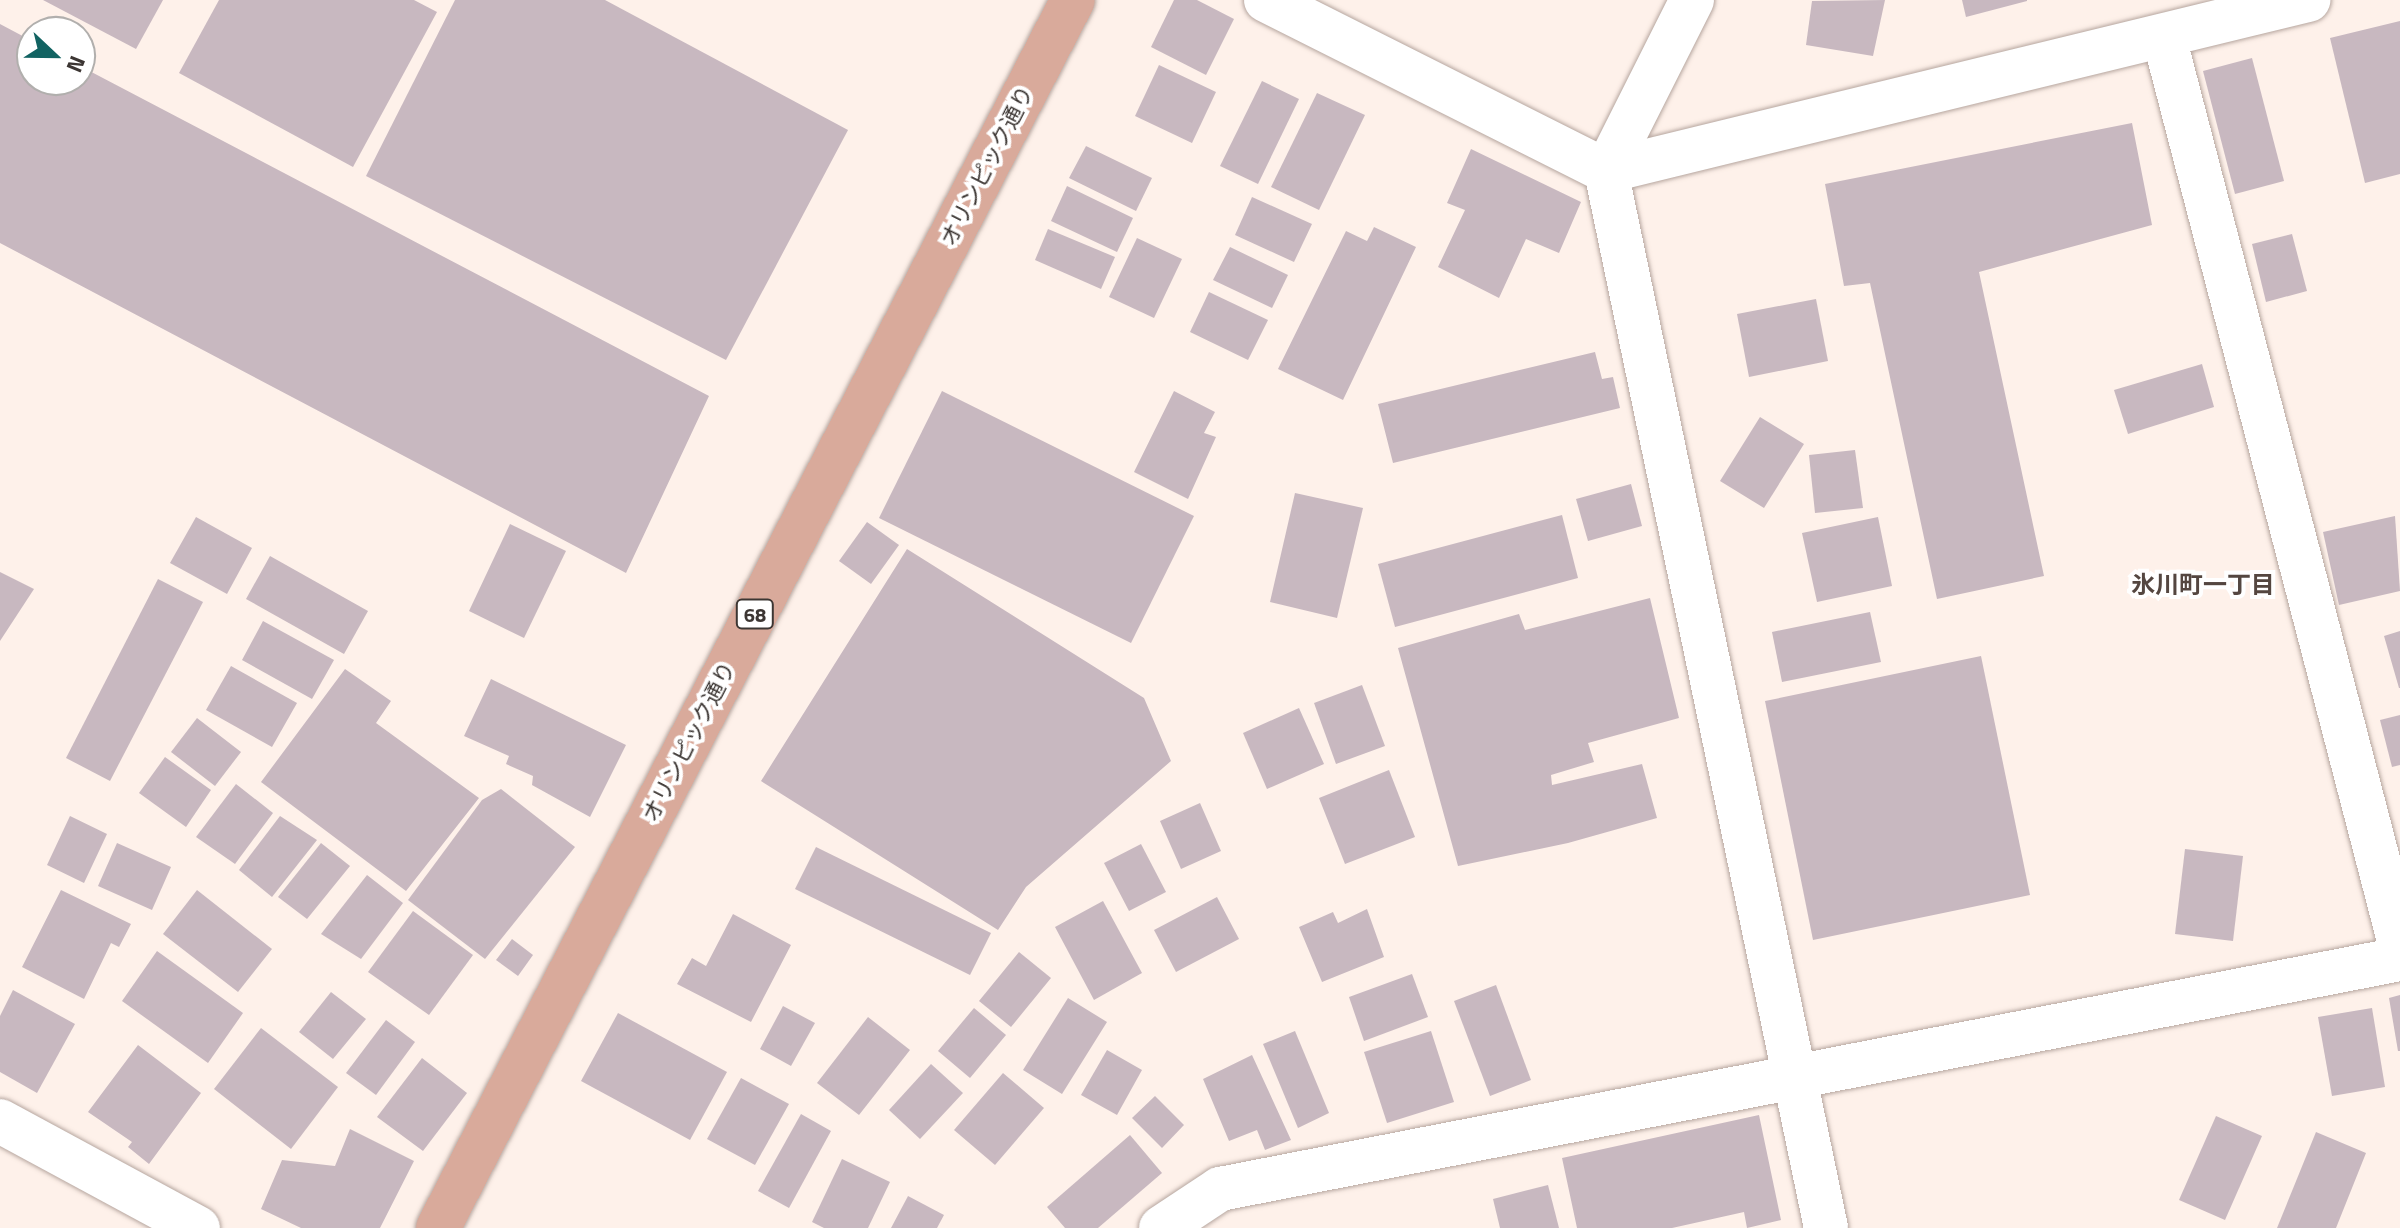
<!DOCTYPE html>
<html>
<head>
<meta charset="utf-8">
<style>
	body { margin:0 }
	#map { position:relative; width:2400px; height:1228px; overflow:hidden; background:#fef1ea; font-family:"Titillium Web","Noto Sans JP",sans-serif }
	div>[style] { position:absolute }
	.building>* { inset:0; background:#c8b8c0 }
	.roads { filter:drop-shadow(0 0 2px #b6a69f) drop-shadow(0 0 2px #b6a69f) }
	.minor>* { height:44px; margin:-22px; padding:0 22px; transform-origin:22px; border-radius:22px; background:#fff }
	.primary>* { height:44px; margin:-22px; padding:0 22px; transform-origin:22px; border-radius:22px; background:#d9aa9b }
	span { translate:-50% -50%; white-space:nowrap; text-align:center; line-height:1.15; -webkit-text-stroke:8px #fff; paint-order:stroke }
	.shield-label span { padding:2px 6px; background:#fff; border:2px solid; border-radius:6px; -webkit-text-stroke-width:0 }
	.shield-label { font-size:20px; color:#3c3633; font-weight:700 }
	.street-label { font-size:22px; color:#3c3633 }
	.neighbourhood-label { font-size:24px; color:#544640; font-weight:700 }
	.north { position:absolute; left:16px; top:16px; width:80px; height:80px; box-sizing:border-box; background:#fff; border:2px solid #b1afad; border-radius:50%; rotate:112deg; font-size:22px; font-weight:700; line-height:32px; text-align:center; color:#3c3633 }
	.north::after { content:''; display:block; margin:auto; width:28px; height:36px; background:#126362; clip-path:polygon(50% 0,100% 100%,50% 72%,0 100%) }
</style>
</head>
<body>
<div id="map">
	<div class="building">
		<div style="clip-path:polygon(43px 0,163px 0,136px 49px)"></div>
		<div style="clip-path:polygon(219px 0,414px 0,437px 12px,353px 167px,179px 73px)"></div>
		<div style="clip-path:polygon(455px 0,605px 0,848px 130px,726px 360px,366px 176px)"></div>
		<div style="clip-path:polygon(1174px 0,1197px 0,1234px 19px,1206px 75px,1151px 47px)"></div>
		<div style="clip-path:polygon(1885px 0,1873px 56px,1806px 45px,1812px 1px)"></div>
		<div style="clip-path:polygon(1962px 0,2027px 0,2027px 1px,1966px 17px)"></div>
		<div style="clip-path:polygon(2400px 21px,2400px 174px,2365px 183px,2330px 38px)"></div>
		<div style="clip-path:polygon(0 24px,32px 41px,32px 80px,80px 80px,80px 66px,709px 396px,626px 573px,0 243px)"></div>
		<div style="clip-path:polygon(2252px 58px,2284px 181px,2235px 194px,2203px 71px)"></div>
		<div style="clip-path:polygon(1159px 65px,1216px 92px,1192px 143px,1135px 116px)"></div>
		<div style="clip-path:polygon(1262px 81px,1299px 99px,1258px 184px,1220px 166px)"></div>
		<div style="clip-path:polygon(1317px 93px,1365px 115px,1319px 210px,1271px 187px)"></div>
		<div style="clip-path:polygon(2132px 123px,2152px 225px,1979px 272px,2044px 576px,1937px 599px,1870px 283px,1844px 286px,1825px 184px)"></div>
		<div style="clip-path:polygon(1086px 146px,1152px 178px,1136px 211px,1069px 178px)"></div>
		<div style="clip-path:polygon(1471px 149px,1581px 202px,1559px 253px,1526px 239px,1499px 298px,1438px 267px,1465px 210px,1447px 203px)"></div>
		<div style="clip-path:polygon(1067px 186px,1133px 218px,1117px 252px,1051px 221px)"></div>
		<div style="clip-path:polygon(1252px 197px,1312px 224px,1294px 262px,1235px 235px)"></div>
		<div style="clip-path:polygon(1374px 227px,1416px 247px,1343px 400px,1278px 369px,1346px 231px,1367px 241px)"></div>
		<div style="clip-path:polygon(1048px 229px,1115px 257px,1101px 289px,1035px 260px)"></div>
		<div style="clip-path:polygon(2292px 234px,2307px 291px,2266px 302px,2252px 244px)"></div>
		<div style="clip-path:polygon(1137px 238px,1182px 259px,1154px 318px,1109px 297px)"></div>
		<div style="clip-path:polygon(1230px 247px,1288px 275px,1272px 308px,1213px 280px)"></div>
		<div style="clip-path:polygon(1209px 292px,1268px 320px,1248px 360px,1190px 332px)"></div>
		<div style="clip-path:polygon(1816px 299px,1828px 361px,1749px 377px,1737px 314px)"></div>
		<div style="clip-path:polygon(1595px 352px,1602px 379px,1613px 377px,1620px 408px,1393px 463px,1378px 404px)"></div>
		<div style="clip-path:polygon(2202px 364px,2214px 407px,2128px 434px,2114px 390px)"></div>
		<div style="clip-path:polygon(942px 391px,1194px 516px,1131px 643px,879px 518px)"></div>
		<div style="clip-path:polygon(1174px 391px,1215px 412px,1204px 433px,1216px 437px,1188px 499px,1134px 472px)"></div>
		<div style="clip-path:polygon(1760px 417px,1804px 444px,1764px 508px,1720px 481px)"></div>
		<div style="clip-path:polygon(1855px 450px,1863px 508px,1815px 513px,1809px 455px)"></div>
		<div style="clip-path:polygon(1631px 484px,1642px 526px,1588px 541px,1576px 499px)"></div>
		<div style="clip-path:polygon(1295px 493px,1363px 508px,1337px 618px,1270px 602px)"></div>
		<div style="clip-path:polygon(1562px 515px,1578px 578px,1395px 627px,1378px 564px)"></div>
		<div style="clip-path:polygon(2395px 516px,2400px 591px,2339px 605px,2323px 532px)"></div>
		<div style="clip-path:polygon(196px 517px,252px 548px,227px 594px,170px 563px)"></div>
		<div style="clip-path:polygon(1878px 517px,1892px 586px,1817px 602px,1802px 533px)"></div>
		<div style="clip-path:polygon(867px 522px,899px 545px,871px 584px,839px 561px)"></div>
		<div style="clip-path:polygon(510px 524px,566px 551px,524px 638px,469px 611px)"></div>
		<div style="clip-path:polygon(907px 549px,1144px 698px,1171px 761px,1026px 887px,998px 930px,761px 781px)"></div>
		<div style="clip-path:polygon(270px 556px,368px 611px,344px 654px,246px 599px)"></div>
		<div style="clip-path:polygon(0 572px,34px 589px,0 641px)"></div>
		<div style="clip-path:polygon(158px 579px,203px 602px,110px 781px,66px 758px)"></div>
		<div style="clip-path:polygon(1650px 598px,1679px 718px,1588px 743px,1594px 762px,1551px 775px,1552px 785px,1642px 764px,1657px 818px,1568px 843px,1458px 866px,1398px 648px,1519px 614px,1525px 630px)"></div>
		<div style="clip-path:polygon(1870px 612px,1881px 662px,1782px 682px,1772px 632px)"></div>
		<div style="clip-path:polygon(263px 621px,334px 660px,312px 699px,242px 660px)"></div>
		<div style="clip-path:polygon(2400px 631px,2400px 688px,2399px 688px,2384px 636px)"></div>
		<div style="clip-path:polygon(1981px 656px,2030px 895px,1813px 940px,1765px 701px)"></div>
		<div style="clip-path:polygon(231px 666px,297px 703px,272px 747px,206px 710px)"></div>
		<div style="clip-path:polygon(345px 669px,391px 701px,376px 723px,479px 798px,406px 891px,261px 782px)"></div>
		<div style="clip-path:polygon(491px 679px,626px 745px,590px 817px,532px 785px,533px 776px,506px 764px,509px 756px,464px 736px)"></div>
		<div style="clip-path:polygon(1362px 685px,1385px 746px,1336px 764px,1314px 703px)"></div>
		<div style="clip-path:polygon(1299px 708px,1324px 764px,1267px 789px,1243px 733px)"></div>
		<div style="clip-path:polygon(2400px 715px,2400px 765px,2392px 767px,2380px 720px)"></div>
		<div style="clip-path:polygon(197px 718px,241px 752px,215px 786px,171px 752px)"></div>
		<div style="clip-path:polygon(165px 757px,211px 790px,186px 827px,139px 793px)"></div>
		<div style="clip-path:polygon(1389px 770px,1415px 837px,1345px 864px,1319px 798px)"></div>
		<div style="clip-path:polygon(236px 784px,273px 813px,235px 864px,196px 837px)"></div>
		<div style="clip-path:polygon(501px 789px,575px 847px,485px 959px,408px 900px,482px 800px)"></div>
		<div style="clip-path:polygon(1200px 803px,1221px 851px,1181px 869px,1160px 821px)"></div>
		<div style="clip-path:polygon(70px 816px,107px 834px,84px 883px,47px 865px)"></div>
		<div style="clip-path:polygon(280px 816px,317px 840px,272px 897px,239px 870px)"></div>
		<div style="clip-path:polygon(117px 843px,171px 867px,152px 910px,98px 886px)"></div>
		<div style="clip-path:polygon(321px 843px,350px 866px,307px 919px,278px 897px)"></div>
		<div style="clip-path:polygon(1141px 844px,1166px 892px,1129px 911px,1104px 863px)"></div>
		<div style="clip-path:polygon(816px 847px,991px 933px,970px 975px,795px 889px)"></div>
		<div style="clip-path:polygon(2185px 849px,2243px 856px,2233px 941px,2175px 934px)"></div>
		<div style="clip-path:polygon(367px 875px,403px 903px,361px 959px,321px 934px)"></div>
		<div style="clip-path:polygon(61px 890px,131px 924px,119px 947px,111px 943px,84px 999px,22px 967px)"></div>
		<div style="clip-path:polygon(197px 890px,272px 949px,238px 992px,163px 934px)"></div>
		<div style="clip-path:polygon(1217px 897px,1239px 939px,1176px 972px,1154px 930px)"></div>
		<div style="clip-path:polygon(1103px 901px,1142px 973px,1094px 1000px,1055px 927px)"></div>
		<div style="clip-path:polygon(1367px 909px,1384px 957px,1322px 982px,1299px 927px,1333px 912px,1338px 923px)"></div>
		<div style="clip-path:polygon(413px 911px,473px 955px,429px 1015px,368px 972px)"></div>
		<div style="clip-path:polygon(733px 914px,791px 945px,751px 1022px,677px 984px,692px 958px,706px 966px)"></div>
		<div style="clip-path:polygon(512px 939px,533px 955px,518px 976px,496px 960px)"></div>
		<div style="clip-path:polygon(157px 951px,243px 1013px,208px 1063px,122px 1001px)"></div>
		<div style="clip-path:polygon(1019px 952px,1051px 978px,1011px 1027px,979px 1001px)"></div>
		<div style="clip-path:polygon(1412px 974px,1428px 1017px,1364px 1041px,1349px 997px)"></div>
		<div style="clip-path:polygon(1496px 985px,1531px 1080px,1490px 1096px,1454px 1001px)"></div>
		<div style="clip-path:polygon(13px 990px,75px 1024px,37px 1093px,0 1072px,0 1016px)"></div>
		<div style="clip-path:polygon(331px 992px,366px 1019px,333px 1059px,299px 1032px)"></div>
		<div style="clip-path:polygon(2400px 995px,2400px 1051px,2398px 1051px,2389px 998px)"></div>
		<div style="clip-path:polygon(1068px 998px,1107px 1022px,1062px 1094px,1023px 1070px)"></div>
		<div style="clip-path:polygon(783px 1006px,815px 1023px,791px 1066px,760px 1049px)"></div>
		<div style="clip-path:polygon(974px 1008px,1006px 1035px,970px 1078px,938px 1051px)"></div>
		<div style="clip-path:polygon(2372px 1008px,2385px 1087px,2332px 1096px,2318px 1017px)"></div>
		<div style="clip-path:polygon(618px 1013px,727px 1072px,690px 1140px,581px 1081px)"></div>
		<div style="clip-path:polygon(868px 1017px,910px 1050px,859px 1115px,817px 1083px)"></div>
		<div style="clip-path:polygon(386px 1020px,415px 1042px,376px 1095px,346px 1073px)"></div>
		<div style="clip-path:polygon(261px 1028px,338px 1087px,291px 1149px,214px 1089px)"></div>
		<div style="clip-path:polygon(1295px 1031px,1329px 1113px,1298px 1128px,1263px 1044px)"></div>
		<div style="clip-path:polygon(1431px 1031px,1454px 1102px,1387px 1123px,1364px 1052px)"></div>
		<div style="clip-path:polygon(138px 1045px,201px 1093px,149px 1164px,128px 1147px,132px 1142px,88px 1112px)"></div>
		<div style="clip-path:polygon(1107px 1050px,1142px 1070px,1117px 1115px,1081px 1095px)"></div>
		<div style="clip-path:polygon(1252px 1055px,1291px 1140px,1265px 1150px,1257px 1130px,1229px 1141px,1203px 1079px)"></div>
		<div style="clip-path:polygon(422px 1058px,467px 1093px,423px 1151px,377px 1117px)"></div>
		<div style="clip-path:polygon(931px 1064px,963px 1093px,920px 1139px,889px 1110px)"></div>
		<div style="clip-path:polygon(1003px 1073px,1044px 1108px,995px 1165px,954px 1130px)"></div>
		<div style="clip-path:polygon(741px 1078px,789px 1104px,755px 1165px,707px 1139px)"></div>
		<div style="clip-path:polygon(1155px 1096px,1184px 1125px,1162px 1148px,1132px 1118px)"></div>
		<div style="clip-path:polygon(801px 1114px,831px 1131px,789px 1208px,758px 1191px)"></div>
		<div style="clip-path:polygon(1759px 1115px,1781px 1220px,1747px 1228px,1744px 1212px,1672px 1228px,1577px 1228px,1562px 1158px)"></div>
		<div style="clip-path:polygon(2216px 1116px,2262px 1136px,2225px 1220px,2179px 1200px)"></div>
		<div style="clip-path:polygon(350px 1129px,414px 1161px,380px 1228px,301px 1228px,261px 1209px,282px 1160px,335px 1166px)"></div>
		<div style="clip-path:polygon(2316px 1132px,2366px 1153px,2336px 1228px,2277px 1228px)"></div>
		<div style="clip-path:polygon(1130px 1135px,1162px 1173px,1098px 1228px,1065px 1228px,1047px 1207px)"></div>
		<div style="clip-path:polygon(842px 1159px,890px 1182px,868px 1228px,824px 1228px,812px 1222px)"></div>
		<div style="clip-path:polygon(1548px 1185px,1559px 1228px,1500px 1228px,1493px 1199px)"></div>
		<div style="clip-path:polygon(908px 1196px,944px 1215px,937px 1228px,891px 1228px)"></div>
	</div>
	<div class="roads">
		<div class="minor">
			<div style="left:1266px;top:0;width:381px;rotate:26.7deg"></div>
			<div style="left:1606px;top:171px;width:723px;rotate:-13.69deg"></div>
			<div style="left:1692px;top:0;width:191px;rotate:116.7deg"></div>
			<div style="left:1606px;top:171px;width:1080px;rotate:78.24deg"></div>
			<div style="left:2164px;top:37px;width:937px;rotate:75.42deg"></div>
			<div style="left:0;top:1121px;width:225px;rotate:28.4deg"></div>
			<div style="left:1161px;top:1228px;width:71px;rotate:-33.5deg"></div>
			<div style="left:1220px;top:1189px;width:1202px;rotate:-11.03deg"></div>
		</div>
		<div class="primary">
			<div style="left:438px;top:1228px;width:1382px;rotate:-62.66deg"></div>
		</div>
	</div>
	<div class="shield-label">
		<span style="left:755px;top:614px">68</span>
	</div>
	<div class="street-label">
		<span style="left:987px;top:166px;rotate:-63deg">オリンピック通り</span>
		<span style="left:689px;top:742px;rotate:-63deg">オリンピック通り</span>
	</div>
	<div class="neighbourhood-label">
		<span style="left:2203px;top:585px">氷川町一丁目</span>
	</div>
	<div class="north">N</div>
</div>
</body>
</html>
